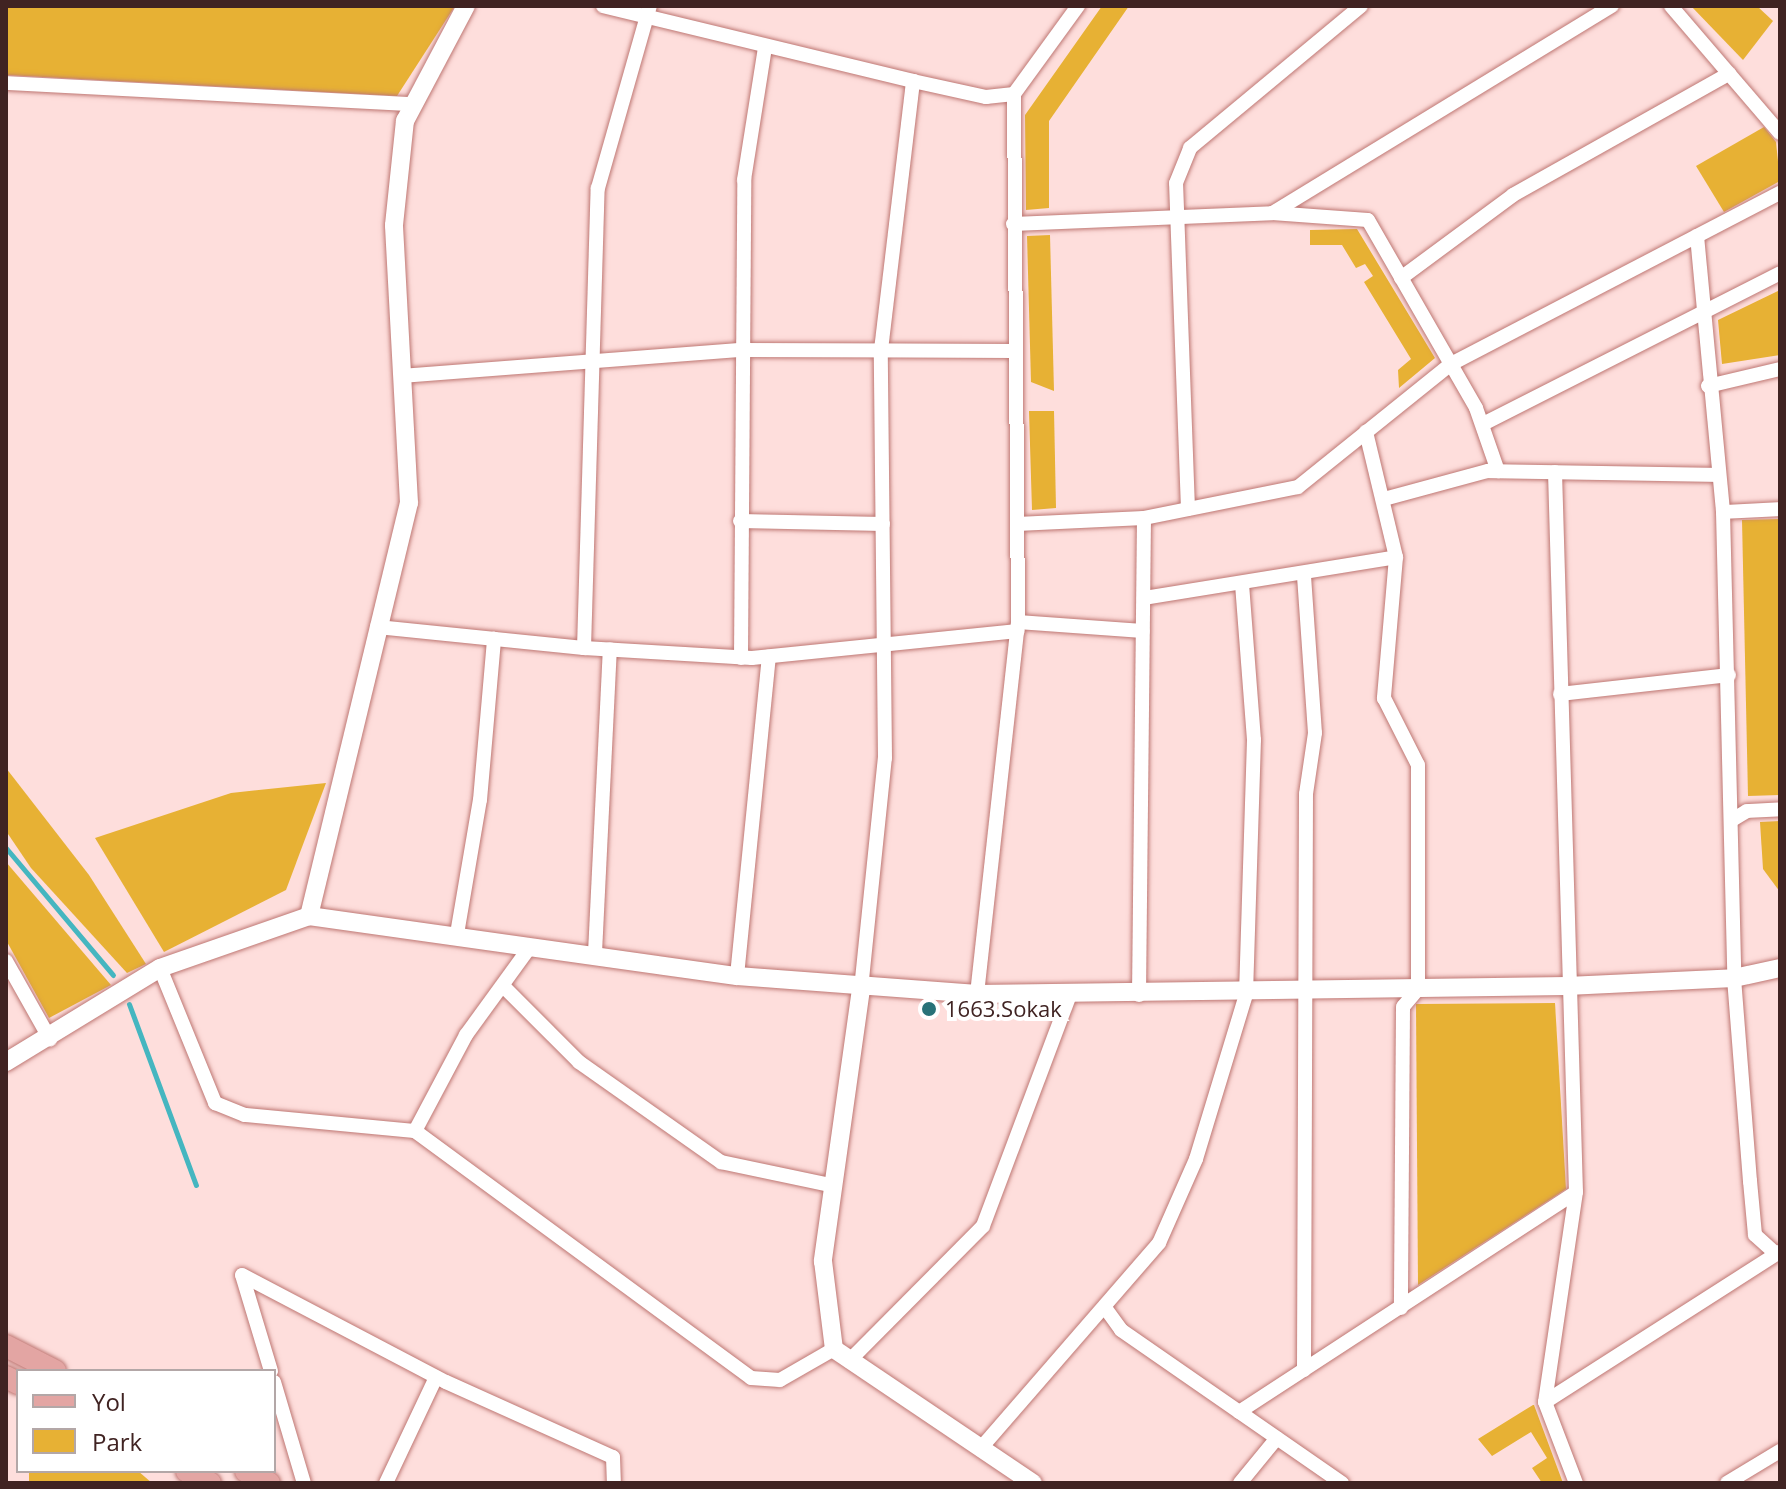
<!DOCTYPE html>
<html>
<head>
<meta charset="utf-8">
<style>
	body { margin:0 }
	#map { position:relative; width:1786px; height:1489px; overflow:hidden; background:#fededc; font-family:"Open Sans",sans-serif }
	div>[style] { position:absolute }
	.green>* { inset:0; background:#e7b134 }
	.stream>* { height:5px; margin:-2.5px; padding:0 2.5px; transform-origin:2.5px; border-radius:2.5px; background:#45b6c0 }
	.roads { filter:drop-shadow(0 0 2px #be7773) drop-shadow(0 0 2px #be7773) }
	.minor>* { height:14px; margin:-7px; padding:0 7px; transform-origin:7px; border-radius:7px; background:#fff }
	.tertiary>* { height:18px; margin:-9px; padding:0 9px; transform-origin:9px; border-radius:9px; background:#fff }
	.primary>* { height:22px; margin:-11px; padding:0 11px; transform-origin:11px; border-radius:11px; background:#e3a5a3 }
	.dots>* { width:22px; height:22px; translate:-50% -50%; box-sizing:border-box; border:4px solid #fff; border-radius:50% }
	span { translate:-50% -50%; white-space:nowrap; text-align:center; line-height:1.15; -webkit-text-stroke:8px #fff; paint-order:stroke }
	.poi-label { font-size:22px; color:#402322 }
	.left { translate:0 -50%; text-align:left }
	.frame { position:absolute; inset:0; border:8px solid #402322; pointer-events:none }
	.legend { position:absolute; left:16px; top:1369px; width:260px; height:104px; box-sizing:border-box; background:#fff; border:2px solid #b3a7a7; margin:0; padding:10px 14px; list-style:none; font-size:24px; color:#402322 }
	.legend li { display:flex; align-items:center; gap:16px; height:40px }
	.legend b { width:40px; border:2px solid #b3a7a7 }
</style>
</head>
<body>
<div id="map">
	<div class="green">
		<div style="clip-path:polygon(6px 6px,455px 6px,397px 96px,6px 75px)"></div>
		<div style="clip-path:polygon(1102px 6px,1129px 6px,1049px 121px,1049px 208px,1026px 210px,1025px 115px)"></div>
		<div style="clip-path:polygon(1691px 6px,1757px 6px,1773px 21px,1743px 60px)"></div>
		<div style="clip-path:polygon(1764px 127px,1776px 142px,1780px 181px,1724px 212px,1696px 166px)"></div>
		<div style="clip-path:polygon(1357px 229px,1435px 358px,1399px 388px,1398px 370px,1411px 359px,1364px 282px,1373px 276px,1365px 264px,1356px 268px,1342px 245px,1310px 245px,1310px 230px)"></div>
		<div style="clip-path:polygon(1050px 235px,1054px 391px,1031px 382px,1027px 236px)"></div>
		<div style="clip-path:polygon(1780px 290px,1780px 355px,1722px 364px,1718px 320px)"></div>
		<div style="clip-path:polygon(1029px 411px,1054px 411px,1056px 508px,1032px 510px)"></div>
		<div style="clip-path:polygon(1780px 519px,1780px 795px,1748px 796px,1742px 520px)"></div>
		<div style="clip-path:polygon(6px 768px,89px 875px,146px 964px,127px 973px,31px 868px,6px 831px)"></div>
		<div style="clip-path:polygon(326px 783px,286px 890px,164px 952px,95px 838px,231px 793px)"></div>
		<div style="clip-path:polygon(1780px 821px,1780px 892px,1763px 869px,1760px 822px)"></div>
		<div style="clip-path:polygon(6px 862px,111px 985px,49px 1018px,6px 940px)"></div>
		<div style="clip-path:polygon(1555px 1003px,1566px 1189px,1418px 1285px,1416px 1004px)"></div>
		<div style="clip-path:polygon(1533px 1405px,1534px 1405px,1563px 1483px,1542px 1483px,1532px 1468px,1547px 1458px,1531px 1432px,1492px 1456px,1478px 1439px)"></div>
		<div style="clip-path:polygon(29px 1471px,138px 1471px,152px 1483px,29px 1483px)"></div>
	</div>
	<div class="stream">
		<div style="left:6px;top:848px;width:166px;rotate:49.9deg"></div>
		<div style="left:129px;top:1004px;width:193px;rotate:69.7deg"></div>
	</div>
	<div class="roads">
		<div class="minor">
			<div style="left:603px;top:6px;width:319px;rotate:13.6deg"></div>
			<div style="left:913px;top:81px;width:75px;rotate:12.4deg"></div>
			<div style="left:986px;top:97px;width:28px;rotate:-6deg"></div>
			<div style="left:1671px;top:6px;width:167px;rotate:49.4deg"></div>
			<div style="left:6px;top:83px;width:405px;rotate:3deg"></div>
			<div style="left:1274px;top:212px;width:396px;rotate:-31.4deg"></div>
			<div style="left:1013px;top:224px;width:259px;rotate:-2.4deg"></div>
			<div style="left:1272px;top:213px;width:96px;rotate:4.2deg"></div>
			<div style="left:1368px;top:220px;width:217px;rotate:60.1deg"></div>
			<div style="left:1476px;top:408px;width:67px;rotate:70.8deg"></div>
			<div style="left:1697px;top:236px;width:277px;rotate:84.6deg"></div>
			<div style="left:1723px;top:512px;width:466px;rotate:88.6deg"></div>
			<div style="left:1734px;top:978px;width:204px;rotate:85.5deg"></div>
			<div style="left:1750px;top:1181px;width:54px;rotate:84.7deg"></div>
			<div style="left:1755px;top:1235px;width:28px;rotate:42deg"></div>
			<div style="left:1401px;top:278px;width:139px;rotate:-36.5deg"></div>
			<div style="left:1513px;top:195px;width:248px;rotate:-29.3deg"></div>
			<div style="left:401px;top:376px;width:339px;rotate:-4.4deg"></div>
			<div style="left:739px;top:350px;width:276px;rotate:0.2deg"></div>
			<div style="left:1708px;top:386px;width:74px;rotate:-13.3deg"></div>
			<div style="left:1483px;top:424px;width:333px;rotate:-26.9deg"></div>
			<div style="left:1555px;top:472px;width:720px;rotate:88.33deg"></div>
			<div style="left:1576px;top:1192px;width:212px;rotate:98.4deg"></div>
			<div style="left:1545px;top:1402px;width:87px;rotate:69.1deg"></div>
			<div style="left:1384px;top:499px;width:108px;rotate:-15.1deg"></div>
			<div style="left:1488px;top:471px;width:227px;rotate:1deg"></div>
			<div style="left:1188px;top:509px;width:326px;rotate:-92.1deg"></div>
			<div style="left:1176px;top:183px;width:38px;rotate:-68deg"></div>
			<div style="left:1190px;top:148px;width:222px;rotate:-39.7deg"></div>
			<div style="left:1723px;top:512px;width:57px;rotate:-3deg"></div>
			<div style="left:740px;top:521px;width:143px;rotate:1.2deg"></div>
			<div style="left:1017px;top:524px;width:127px;rotate:-2.7deg"></div>
			<div style="left:1144px;top:518px;width:157px;rotate:-11.4deg"></div>
			<div style="left:1298px;top:487px;width:196px;rotate:-38.8deg"></div>
			<div style="left:1451px;top:364px;width:371px;rotate:-27.5deg"></div>
			<div style="left:1396px;top:557px;width:142px;rotate:94.9deg"></div>
			<div style="left:1384px;top:698px;width:75px;rotate:63.1deg"></div>
			<div style="left:1418px;top:765px;width:224px;rotate:90deg"></div>
			<div style="left:1418px;top:989px;width:23px;rotate:130deg"></div>
			<div style="left:1403px;top:1007px;width:301px;rotate:90.4deg"></div>
			<div style="left:1304px;top:576px;width:157px;rotate:86deg"></div>
			<div style="left:1315px;top:733px;width:62px;rotate:98.4deg"></div>
			<div style="left:1306px;top:794px;width:576px;rotate:90.2deg"></div>
			<div style="left:1144px;top:598px;width:255px;rotate:-9.2deg"></div>
			<div style="left:1396px;top:557px;width:129px;rotate:-103.5deg"></div>
			<div style="left:1018px;top:622px;width:125px;rotate:4.1deg"></div>
			<div style="left:377px;top:627px;width:208px;rotate:5.8deg"></div>
			<div style="left:584px;top:648px;width:460px;rotate:-88.3deg"></div>
			<div style="left:598px;top:188px;width:189px;rotate:-74.1deg"></div>
			<div style="left:584px;top:648px;width:168px;rotate:3.4deg"></div>
			<div style="left:752px;top:658px;width:267px;rotate:-5.8deg"></div>
			<div style="left:741px;top:658px;width:478px;rotate:-89.6deg"></div>
			<div style="left:744px;top:180px;width:135px;rotate:-81deg"></div>
			<div style="left:1560px;top:694px;width:170px;rotate:-6.4deg"></div>
			<div style="left:1732px;top:820px;width:17px;rotate:-31deg"></div>
			<div style="left:1747px;top:811px;width:33px;rotate:-3deg"></div>
			<div style="left:457px;top:934px;width:136px;rotate:-80.3deg"></div>
			<div style="left:480px;top:800px;width:162px;rotate:-85deg"></div>
			<div style="left:595px;top:953px;width:304px;rotate:-87.2deg"></div>
			<div style="left:6px;top:961px;width:90px;rotate:60.6deg"></div>
			<div style="left:160px;top:968px;width:146px;rotate:67.8deg"></div>
			<div style="left:215px;top:1103px;width:32px;rotate:22deg"></div>
			<div style="left:245px;top:1115px;width:171px;rotate:5.4deg"></div>
			<div style="left:415px;top:1131px;width:417px;rotate:36.3deg"></div>
			<div style="left:751px;top:1378px;width:29px;rotate:4deg"></div>
			<div style="left:780px;top:1380px;width:62px;rotate:-29.9deg"></div>
			<div style="left:737px;top:976px;width:321px;rotate:-84.3deg"></div>
			<div style="left:504px;top:987px;width:106px;rotate:45deg"></div>
			<div style="left:579px;top:1062px;width:174px;rotate:35.2deg"></div>
			<div style="left:721px;top:1162px;width:116px;rotate:11.9deg"></div>
			<div style="left:861px;top:989px;width:232px;rotate:-84.1deg"></div>
			<div style="left:885px;top:758px;width:408px;rotate:-90.6deg"></div>
			<div style="left:881px;top:350px;width:271px;rotate:-83.2deg"></div>
			<div style="left:977px;top:994px;width:374px;rotate:-83.7deg"></div>
			<div style="left:1018px;top:622px;width:528px;rotate:-90.43deg"></div>
			<div style="left:1014px;top:94px;width:109px;rotate:-54deg"></div>
			<div style="left:1139px;top:995px;width:477px;rotate:-89.4deg"></div>
			<div style="left:415px;top:1131px;width:109px;rotate:-62deg"></div>
			<div style="left:466px;top:1035px;width:109px;rotate:-54deg"></div>
			<div style="left:1106px;top:1309px;width:26px;rotate:54deg"></div>
			<div style="left:1121px;top:1330px;width:269px;rotate:34.7deg"></div>
			<div style="left:849px;top:1361px;width:190px;rotate:-45.2deg"></div>
			<div style="left:983px;top:1226px;width:248px;rotate:-69.4deg"></div>
			<div style="left:271px;top:1371px;width:100px;rotate:-106.8deg"></div>
			<div style="left:242px;top:1275px;width:230px;rotate:27.7deg"></div>
			<div style="left:446px;top:1382px;width:183px;rotate:24.2deg"></div>
			<div style="left:613px;top:1457px;width:26px;rotate:88deg"></div>
			<div style="left:274px;top:1382px;width:105px;rotate:73.5deg"></div>
			<div style="left:1545px;top:1402px;width:279px;rotate:-32.6deg"></div>
			<div style="left:1239px;top:1412px;width:402px;rotate:-33.1deg"></div>
			<div style="left:980px;top:1449px;width:273px;rotate:-49deg"></div>
			<div style="left:1159px;top:1243px;width:92px;rotate:-66.2deg"></div>
			<div style="left:1196px;top:1159px;width:172px;rotate:-73.1deg"></div>
			<div style="left:1246px;top:994px;width:254px;rotate:-88.2deg"></div>
			<div style="left:1254px;top:740px;width:156px;rotate:-94.4deg"></div>
			<div style="left:386px;top:1483px;width:117px;rotate:-64.7deg"></div>
			<div style="left:1240px;top:1483px;width:58px;rotate:-50.6deg"></div>
			<div style="left:1727px;top:1483px;width:62px;rotate:-31.1deg"></div>
		</div>
		<div class="tertiary">
			<div style="left:309px;top:916px;width:425px;rotate:-76.4deg"></div>
			<div style="left:409px;top:503px;width:278px;rotate:-93.1deg"></div>
			<div style="left:394px;top:225px;width:105px;rotate:-84deg"></div>
			<div style="left:405px;top:121px;width:130px;rotate:-62.1deg"></div>
			<div style="left:861px;top:989px;width:275px;rotate:98deg"></div>
			<div style="left:823px;top:1261px;width:89px;rotate:82.9deg"></div>
			<div style="left:834px;top:1349px;width:240px;rotate:34deg"></div>
			<div style="left:6px;top:1062px;width:180px;rotate:-31.4deg"></div>
			<div style="left:160px;top:968px;width:158px;rotate:-19.2deg"></div>
			<div style="left:309px;top:916px;width:432px;rotate:8deg"></div>
			<div style="left:737px;top:976px;width:241px;rotate:4.3deg"></div>
			<div style="left:977px;top:994px;width:590px;rotate:-0.78deg"></div>
			<div style="left:1567px;top:986px;width:167px;rotate:-2.7deg"></div>
			<div style="left:1734px;top:978px;width:47px;rotate:-12.3deg"></div>
		</div>
		<div class="primary">
			<div style="left:6px;top:1346px;width:55px;rotate:27deg"></div>
			<div style="left:6px;top:1377px;width:13px;rotate:27deg"></div>
			<div style="left:187px;top:1471px;width:26px;rotate:28deg"></div>
			<div style="left:246px;top:1471px;width:26px;rotate:28deg"></div>
		</div>
	</div>
	<div class="dots">
		<div style="left:929px;top:1009px;background:#287278"></div>
	</div>
	<div class="poi-label">
		<span class="left" style="left:945px;top:1009px">1663.Sokak</span>
	</div>
	<div class="frame"></div>
	<ul class="legend">
	<li><b style="height:10px;background:#e3a5a3"></b>Yol</li>
	<li><b style="height:22px;background:#e7b134"></b>Park</li>
	</ul>
</div>
</body>
</html>
